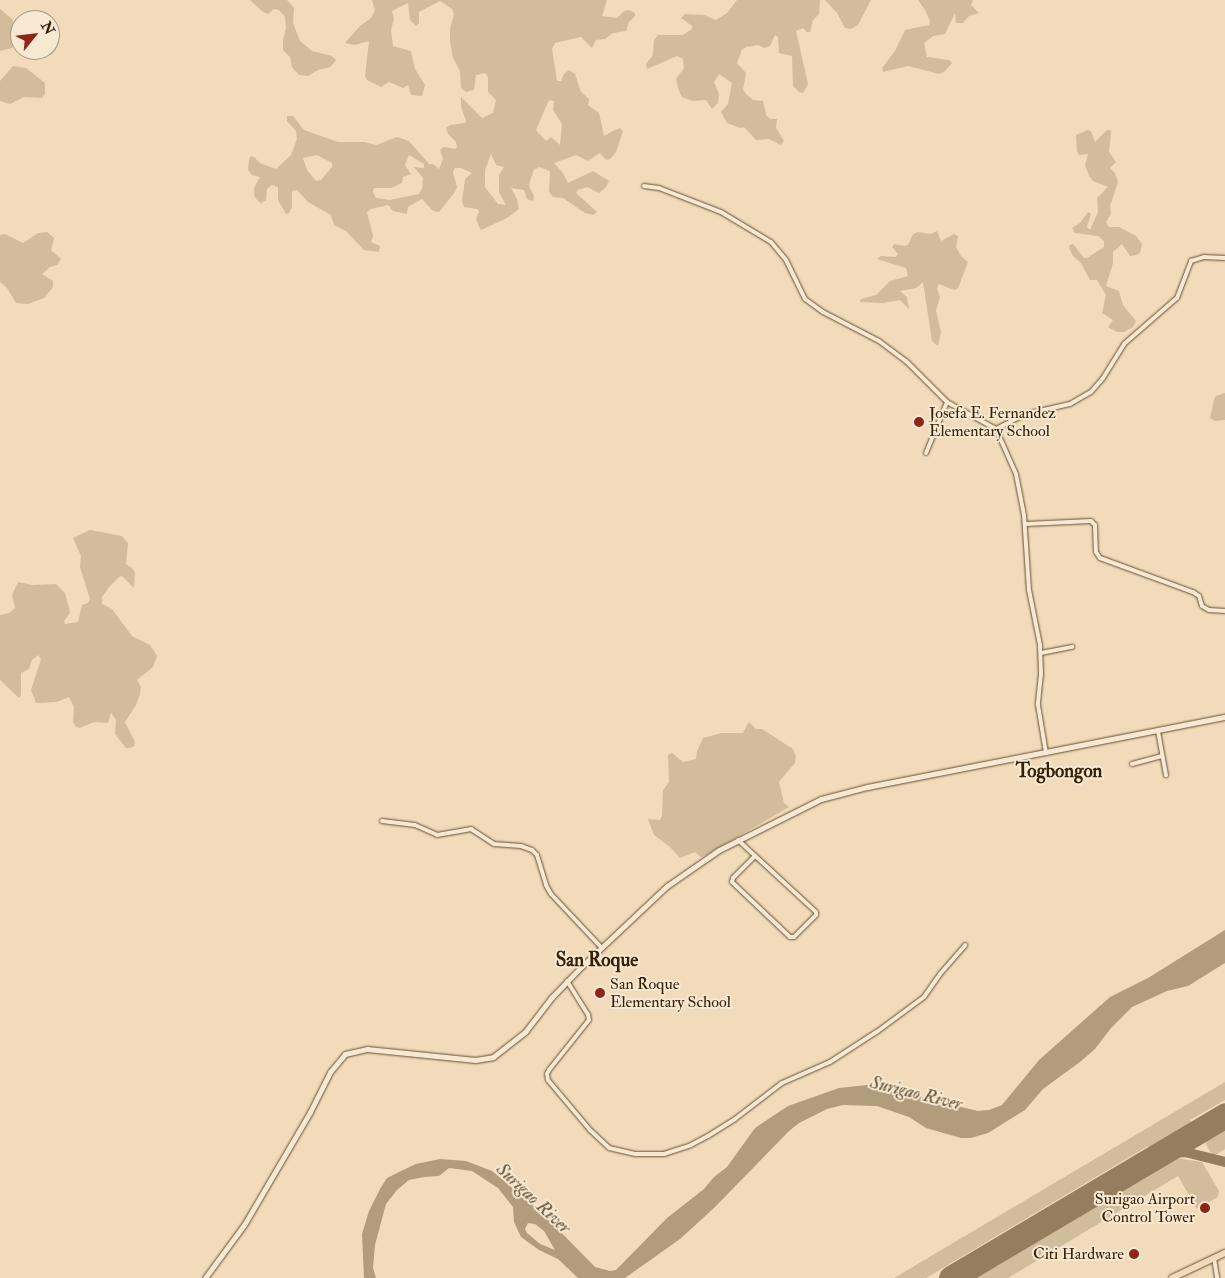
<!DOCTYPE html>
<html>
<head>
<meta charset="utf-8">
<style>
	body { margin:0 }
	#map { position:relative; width:1225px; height:1278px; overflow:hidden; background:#f1dbba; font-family:"IM FELL Double Pica",serif }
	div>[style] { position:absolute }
	.green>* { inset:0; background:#d1bc9b }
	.water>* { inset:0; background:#b19c7c }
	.taxiway>* { height:10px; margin:-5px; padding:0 5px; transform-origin:5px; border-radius:5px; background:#947e5e }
	.runway>* { height:25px; margin:-12.5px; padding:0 12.5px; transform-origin:12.5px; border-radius:12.5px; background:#947e5e }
	.roads { filter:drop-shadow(0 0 1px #655031) drop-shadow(0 0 1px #655031) }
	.minor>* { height:4px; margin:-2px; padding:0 2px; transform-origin:2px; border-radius:2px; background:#f6e8d2 }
	.tertiary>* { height:5px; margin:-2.5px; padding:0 2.5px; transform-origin:2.5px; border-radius:2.5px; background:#f6e8d2 }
	.trunk>* { height:6px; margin:-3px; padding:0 3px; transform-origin:3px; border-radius:3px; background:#f1dbba }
	.dots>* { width:14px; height:14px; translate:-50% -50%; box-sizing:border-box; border:2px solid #f6e8d2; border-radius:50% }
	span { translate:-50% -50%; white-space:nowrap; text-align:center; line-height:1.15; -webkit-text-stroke:4px #f6e8d2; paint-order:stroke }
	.poi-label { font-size:16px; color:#362203 }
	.left { translate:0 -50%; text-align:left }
	.right { translate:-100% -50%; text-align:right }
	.water-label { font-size:18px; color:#614d2d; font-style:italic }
	.quarter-label { font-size:19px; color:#362203; font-weight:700 }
	.north { position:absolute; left:10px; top:10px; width:50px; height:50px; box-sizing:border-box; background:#f6e8d2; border:1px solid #a9997f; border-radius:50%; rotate:61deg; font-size:14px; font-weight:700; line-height:20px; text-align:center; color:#362203 }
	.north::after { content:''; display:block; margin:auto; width:18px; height:22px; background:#8f2418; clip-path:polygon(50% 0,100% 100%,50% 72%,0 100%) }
</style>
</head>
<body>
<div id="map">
	<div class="green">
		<div style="clip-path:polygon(250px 0,287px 0,294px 8px,293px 23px,300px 41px,312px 51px,332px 56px,336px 60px,334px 63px,330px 67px,318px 70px,308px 76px,299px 75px,292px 67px,290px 57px,283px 50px,283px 40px,286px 28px,285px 17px,279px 10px,274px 9px,268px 14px,263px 12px)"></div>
		<div style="clip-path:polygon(evenodd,372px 0,607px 0,602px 16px,617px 18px,624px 11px,629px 10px,635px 13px,635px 16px,629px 22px,626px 31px,613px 33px,605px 39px,596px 40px,592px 48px,581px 37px,555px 43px,552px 49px,557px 81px,561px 81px,564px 74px,569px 70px,575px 74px,581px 92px,589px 99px,588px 105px,599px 113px,604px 136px,615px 130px,620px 128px,623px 131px,616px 152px,610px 159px,606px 160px,600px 153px,588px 161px,576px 155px,554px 163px,563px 173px,568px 183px,593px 171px,609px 181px,606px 187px,599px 193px,587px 187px,578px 190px,576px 193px,597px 212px,593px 215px,585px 213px,563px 198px,553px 197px,549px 192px,550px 171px,539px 167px,534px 170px,530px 181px,529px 186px,534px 196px,533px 201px,527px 199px,524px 190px,511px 188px,517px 199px,519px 209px,507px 218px,481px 230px,476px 220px,479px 211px,477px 209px,464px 207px,462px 201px,465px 179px,472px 173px,461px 168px,455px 168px,453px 172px,457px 187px,455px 192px,439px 212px,433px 211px,422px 199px,408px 207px,407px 214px,393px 211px,388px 205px,371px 209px,367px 212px,373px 236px,371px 242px,380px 246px,379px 252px,364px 250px,346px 231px,334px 225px,331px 215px,308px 202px,297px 190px,292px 191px,292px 207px,289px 213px,286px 214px,278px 200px,278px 187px,272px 185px,267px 189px,266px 200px,261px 203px,257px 200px,254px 195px,254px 188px,260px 177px,252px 175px,248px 170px,249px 160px,251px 156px,254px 157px,260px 163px,276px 169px,291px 155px,297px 139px,296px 131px,287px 121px,287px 116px,293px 116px,304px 130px,338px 142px,364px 142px,376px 145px,397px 137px,409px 141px,429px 164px,433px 164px,439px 169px,443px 159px,440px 150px,444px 147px,455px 149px,457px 147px,456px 142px,448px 134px,446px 128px,450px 125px,465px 123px,466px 121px,461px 106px,461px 97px,482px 118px,493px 113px,496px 100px,488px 92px,488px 77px,485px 73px,476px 75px,474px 90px,466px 92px,461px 88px,460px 71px,453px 58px,450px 41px,450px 29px,454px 14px,452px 9px,440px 1px,419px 12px,419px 23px,416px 26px,410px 20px,408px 3px,392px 11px,394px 19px,391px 30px,393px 46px,411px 51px,415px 69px,425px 85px,422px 96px,411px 95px,408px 85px,403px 88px,389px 82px,381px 87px,367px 80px,365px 76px,369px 41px,355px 45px,345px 43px,360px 26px,371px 18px,375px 10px,372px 0,549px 100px,554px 101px,553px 110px,562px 124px,560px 145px,551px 137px,546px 141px,536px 130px,549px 100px,372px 0,491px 154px,496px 165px,504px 167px,499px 175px,499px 192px,506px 205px,498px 204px,485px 187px,485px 170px,491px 154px,372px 0,317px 155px,332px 163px,332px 167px,321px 180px,316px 181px,307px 170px,303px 158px,317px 155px,372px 0,409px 155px,424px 164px,424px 168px,414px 167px,423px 178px,422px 188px,419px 194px,390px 200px,376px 198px,373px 192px,374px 188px,391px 188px,402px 183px,403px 177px,411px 174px,405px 165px,409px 155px)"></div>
		<div style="clip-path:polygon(737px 0,820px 0,819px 14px,813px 20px,810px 32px,807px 32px,803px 28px,796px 31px,808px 84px,803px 93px,799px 92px,793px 86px,792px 56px,779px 53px,778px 37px,775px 35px,770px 46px,764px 48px,758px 45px,746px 47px,742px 50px,737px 63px,746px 73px,743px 90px,747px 95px,753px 100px,763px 101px,766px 115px,770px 119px,777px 119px,776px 128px,784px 141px,781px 145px,769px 139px,756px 140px,744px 127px,740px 128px,727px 123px,721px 112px,728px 104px,732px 83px,719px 74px,714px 82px,719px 94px,718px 103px,712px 109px,706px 100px,693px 101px,682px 97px,679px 91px,676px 79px,684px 68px,683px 59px,677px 56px,647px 69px,646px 64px,653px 55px,654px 40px,658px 35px,683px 35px,692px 29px,692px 26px,681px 18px,685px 14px,704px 15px,716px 20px,727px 13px)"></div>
		<div style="clip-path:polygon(825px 0,871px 0,858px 25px,851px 29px,845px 28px,837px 13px)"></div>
		<div style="clip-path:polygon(918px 0,973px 0,971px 5px,979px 13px,969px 16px,963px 23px,956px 23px,955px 13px,945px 34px,933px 36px,924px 43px,927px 57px,949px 60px,952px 63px,944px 72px,939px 74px,908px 66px,883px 72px,882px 68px,895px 51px,905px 30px,929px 25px,930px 21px,925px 10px)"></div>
		<div style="clip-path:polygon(0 9px,12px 19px,19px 38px,12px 48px,0 51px)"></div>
		<div style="clip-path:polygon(13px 66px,26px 68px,45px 83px,45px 94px,42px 98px,24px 97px,10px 104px,0 101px,0 81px)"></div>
		<div style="clip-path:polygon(1088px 130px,1091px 131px,1095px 142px,1107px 130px,1110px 130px,1111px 133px,1109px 152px,1116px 162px,1110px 168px,1115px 173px,1118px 182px,1110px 206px,1111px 214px,1106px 222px,1109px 227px,1119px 227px,1136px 236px,1142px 244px,1140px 253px,1136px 255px,1130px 256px,1122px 244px,1113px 252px,1113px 263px,1106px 286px,1119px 291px,1123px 305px,1136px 321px,1133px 327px,1124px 332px,1117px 332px,1108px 327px,1113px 320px,1102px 313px,1106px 295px,1097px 280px,1090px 280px,1081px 263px,1073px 256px,1069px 248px,1070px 245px,1073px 244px,1084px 258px,1087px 258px,1104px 247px,1104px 241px,1098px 236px,1075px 233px,1072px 228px,1080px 223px,1088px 212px,1091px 214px,1087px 227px,1090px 230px,1098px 212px,1097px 198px,1108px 187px,1093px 181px,1089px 176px,1085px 165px,1088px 154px,1079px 155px,1077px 152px,1076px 135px)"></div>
		<div style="clip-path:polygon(937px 231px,941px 241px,954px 234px,958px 236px,956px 247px,961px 256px,968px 262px,958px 288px,954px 290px,939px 284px,937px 288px,940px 297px,936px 311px,941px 332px,938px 346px,932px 341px,923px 282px,916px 288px,900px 291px,907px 297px,909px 309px,900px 300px,883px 303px,860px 302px,861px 299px,876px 295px,890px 281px,908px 276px,906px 268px,877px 259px,881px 256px,896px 257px,898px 254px,892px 247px,894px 244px,904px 246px,908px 245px,913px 234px,918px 232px,930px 234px)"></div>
		<div style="clip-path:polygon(47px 232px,54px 238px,51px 250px,61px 259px,57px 265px,50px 267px,42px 274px,53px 281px,53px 287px,44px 298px,28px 304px,16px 303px,7px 288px,0 282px,0 235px,5px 234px,23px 243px,38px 233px)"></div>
		<div style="clip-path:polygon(1225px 393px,1225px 420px,1215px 421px,1210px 418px,1214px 400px,1216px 396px)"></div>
		<div style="clip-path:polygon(90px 530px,122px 536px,128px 543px,126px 564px,133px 569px,135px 573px,134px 588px,122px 576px,119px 577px,109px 587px,102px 597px,102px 604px,112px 609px,132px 636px,150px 645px,157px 656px,153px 667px,137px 680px,141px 687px,140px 694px,136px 705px,125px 722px,135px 742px,134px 746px,130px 748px,126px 748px,115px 734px,116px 720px,111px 713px,108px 723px,94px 722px,80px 728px,76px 727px,73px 722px,74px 707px,69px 697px,57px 702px,36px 703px,31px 690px,41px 659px,38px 655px,32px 660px,29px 669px,21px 673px,21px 695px,19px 698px,0 680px,0 615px,9px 613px,15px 608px,12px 595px,18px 582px,32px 585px,56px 584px,65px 593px,69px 608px,70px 613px,64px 621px,65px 624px,78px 622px,82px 605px,88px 603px,90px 599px,80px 567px,81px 556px,73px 538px)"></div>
		<div style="clip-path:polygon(749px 722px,756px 729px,762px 729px,793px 749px,796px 756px,795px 763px,779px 782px,784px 803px,789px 807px,708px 854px,701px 857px,695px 852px,680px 858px,670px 847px,654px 835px,648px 819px,660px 820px,662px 816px,663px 790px,669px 782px,668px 755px,672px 753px,683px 762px,696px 759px,697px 751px,703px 738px,722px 733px,743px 733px)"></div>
		<div style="clip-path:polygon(1225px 1082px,1225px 1100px,1190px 1120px,1192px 1124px,1150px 1149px,1148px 1146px,926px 1278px,894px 1278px)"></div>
		<div style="clip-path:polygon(1225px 1129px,1225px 1149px,1215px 1155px,1211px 1153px,1206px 1144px,1207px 1140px)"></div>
		<div style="clip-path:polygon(1176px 1158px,1202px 1162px,1219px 1191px,1218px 1197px,1197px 1209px,1178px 1176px,1008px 1278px,976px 1278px,1161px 1168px,1160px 1164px,1166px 1161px,1167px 1163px)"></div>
	</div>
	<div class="water">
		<div style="clip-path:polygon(evenodd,1225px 930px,1225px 963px,1188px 986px,1167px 991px,1132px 1007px,1111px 1028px,1095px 1049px,1080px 1062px,1043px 1089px,1025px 1110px,988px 1133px,971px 1138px,961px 1138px,926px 1128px,909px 1117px,877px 1106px,843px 1105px,827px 1109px,799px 1123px,789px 1131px,714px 1208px,680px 1239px,625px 1278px,578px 1278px,558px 1259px,539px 1250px,521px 1237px,514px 1222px,513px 1207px,498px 1188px,472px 1171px,449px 1168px,439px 1176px,424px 1177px,409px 1180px,397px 1190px,386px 1204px,375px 1245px,373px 1268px,376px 1278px,364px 1278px,362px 1234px,369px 1211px,380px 1189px,387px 1178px,397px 1173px,416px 1164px,440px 1159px,466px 1161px,492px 1171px,540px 1211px,595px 1267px,610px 1271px,616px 1270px,667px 1218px,704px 1189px,714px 1177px,727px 1167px,755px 1128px,788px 1106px,839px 1088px,867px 1085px,889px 1087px,923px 1098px,978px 1111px,989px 1110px,1002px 1105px,1039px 1060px,1110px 997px,1148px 978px,1225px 930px,528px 1223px,535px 1224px,544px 1231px,555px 1250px,540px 1244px,527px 1233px,525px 1229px,528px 1223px)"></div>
	</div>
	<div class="taxiway">
		<div style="left:1217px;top:1120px;width:8px;rotate:14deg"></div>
		<div style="left:1162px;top:1153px;width:23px;rotate:-2deg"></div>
		<div style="left:1185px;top:1152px;width:41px;rotate:14deg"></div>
	</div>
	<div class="runway">
		<div style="left:951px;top:1278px;width:319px;rotate:-30.7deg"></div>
	</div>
	<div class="roads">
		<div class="minor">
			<div style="left:644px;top:186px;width:15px;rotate:8deg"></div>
			<div style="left:659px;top:188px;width:66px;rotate:21.2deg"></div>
			<div style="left:721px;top:212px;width:58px;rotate:31deg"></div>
			<div style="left:771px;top:242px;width:23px;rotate:50deg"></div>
			<div style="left:786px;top:260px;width:43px;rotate:64deg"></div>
			<div style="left:805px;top:299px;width:22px;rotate:36deg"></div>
			<div style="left:823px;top:312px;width:63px;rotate:27.4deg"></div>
			<div style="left:879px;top:341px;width:34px;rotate:37deg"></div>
			<div style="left:906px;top:361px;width:58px;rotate:45deg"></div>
			<div style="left:947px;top:402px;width:56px;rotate:28.9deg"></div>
			<div style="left:996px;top:429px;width:49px;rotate:66deg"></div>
			<div style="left:1016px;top:474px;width:42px;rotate:79deg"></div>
			<div style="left:1024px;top:515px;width:75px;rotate:86.2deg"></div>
			<div style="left:1029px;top:590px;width:56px;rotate:78.7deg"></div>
			<div style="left:1040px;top:645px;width:29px;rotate:88deg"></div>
			<div style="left:1041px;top:674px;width:31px;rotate:96deg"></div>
			<div style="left:1038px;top:705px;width:49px;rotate:80.5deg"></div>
			<div style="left:996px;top:429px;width:34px;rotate:-27deg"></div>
			<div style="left:1026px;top:414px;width:45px;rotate:-12.8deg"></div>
			<div style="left:1070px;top:404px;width:24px;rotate:-30deg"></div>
			<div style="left:1091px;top:392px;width:18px;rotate:-49deg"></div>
			<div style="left:1103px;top:378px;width:40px;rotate:-58deg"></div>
			<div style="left:1124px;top:344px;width:70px;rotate:-41deg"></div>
			<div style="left:1177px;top:298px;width:40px;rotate:-69deg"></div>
			<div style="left:1191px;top:261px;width:14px;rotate:-17deg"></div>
			<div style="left:1204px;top:257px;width:21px;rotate:3deg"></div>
			<div style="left:926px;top:453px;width:55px;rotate:-67.6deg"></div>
			<div style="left:1026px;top:524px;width:65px;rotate:-2.6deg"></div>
			<div style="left:1091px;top:521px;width:6px;rotate:45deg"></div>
			<div style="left:1095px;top:525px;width:27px;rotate:88deg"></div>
			<div style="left:1096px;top:552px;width:7px;rotate:56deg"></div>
			<div style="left:1100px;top:558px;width:99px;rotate:20.1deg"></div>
			<div style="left:1193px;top:592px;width:7px;rotate:34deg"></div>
			<div style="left:1199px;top:596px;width:10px;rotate:73deg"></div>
			<div style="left:1202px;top:606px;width:8px;rotate:30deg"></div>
			<div style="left:1209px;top:610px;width:16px;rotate:4deg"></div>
			<div style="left:1041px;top:653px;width:32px;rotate:-11deg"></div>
			<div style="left:1158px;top:731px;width:45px;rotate:79.7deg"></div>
			<div style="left:1132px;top:764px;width:31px;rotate:-15deg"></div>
			<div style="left:382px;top:821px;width:33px;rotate:7deg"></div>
			<div style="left:415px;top:825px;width:24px;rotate:24deg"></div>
			<div style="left:437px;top:835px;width:35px;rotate:-10deg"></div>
			<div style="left:471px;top:829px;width:27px;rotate:33deg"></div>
			<div style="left:494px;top:844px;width:27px;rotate:4deg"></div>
			<div style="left:521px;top:846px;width:12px;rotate:20deg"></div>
			<div style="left:532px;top:850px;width:7px;rotate:45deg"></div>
			<div style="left:537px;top:855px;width:31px;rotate:73deg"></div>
			<div style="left:546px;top:885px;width:10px;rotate:61deg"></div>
			<div style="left:551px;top:894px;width:73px;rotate:46.7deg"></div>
			<div style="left:738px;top:840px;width:106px;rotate:42.7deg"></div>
			<div style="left:816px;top:912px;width:3px;rotate:90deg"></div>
			<div style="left:816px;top:915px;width:31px;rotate:135deg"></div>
			<div style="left:794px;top:937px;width:4px;rotate:180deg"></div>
			<div style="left:790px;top:937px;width:80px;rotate:-136.5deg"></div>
			<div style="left:732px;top:882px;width:4px;rotate:-76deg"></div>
			<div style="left:733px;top:878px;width:30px;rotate:-45deg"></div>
			<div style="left:567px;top:981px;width:39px;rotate:58deg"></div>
			<div style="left:588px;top:1014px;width:6px;rotate:81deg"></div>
			<div style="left:589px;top:1020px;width:64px;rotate:128.7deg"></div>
			<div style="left:549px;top:1070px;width:4px;rotate:117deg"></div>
			<div style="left:547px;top:1074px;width:6px;rotate:81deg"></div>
			<div style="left:548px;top:1080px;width:65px;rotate:50deg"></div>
			<div style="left:590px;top:1130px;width:26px;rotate:43deg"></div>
			<div style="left:609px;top:1148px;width:28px;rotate:13deg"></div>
			<div style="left:636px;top:1154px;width:28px"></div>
			<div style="left:664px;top:1154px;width:28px;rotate:-18deg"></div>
			<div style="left:691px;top:1145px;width:19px;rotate:-28deg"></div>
			<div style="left:708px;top:1136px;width:32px;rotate:-32deg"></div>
			<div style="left:735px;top:1119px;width:59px;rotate:-37.5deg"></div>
			<div style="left:782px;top:1083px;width:52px;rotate:-23.6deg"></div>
			<div style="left:830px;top:1062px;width:57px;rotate:-32.9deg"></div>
			<div style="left:878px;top:1031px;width:57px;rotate:-36.5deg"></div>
			<div style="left:924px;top:997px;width:29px;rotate:-55deg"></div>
			<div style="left:941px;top:973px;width:37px;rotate:-49deg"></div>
			<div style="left:1214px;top:1258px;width:20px;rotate:81deg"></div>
		</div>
		<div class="tertiary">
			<div style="left:205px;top:1278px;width:66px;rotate:-53.7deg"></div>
			<div style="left:244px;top:1225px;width:131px;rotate:-59.7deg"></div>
			<div style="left:310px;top:1112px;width:45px;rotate:-63.4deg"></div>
			<div style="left:330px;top:1072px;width:23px;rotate:-50deg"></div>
			<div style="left:345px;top:1054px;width:23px;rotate:-13deg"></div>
			<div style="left:367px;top:1049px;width:109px;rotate:5.8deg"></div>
			<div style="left:475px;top:1060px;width:18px;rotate:-9deg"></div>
			<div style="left:493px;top:1057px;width:41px;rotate:-38deg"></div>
			<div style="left:525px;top:1032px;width:44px;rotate:-52.4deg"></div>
			<div style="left:552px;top:997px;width:43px;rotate:-45.9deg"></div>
			<div style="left:582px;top:966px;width:117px;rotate:-43.3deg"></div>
			<div style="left:667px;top:886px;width:63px;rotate:-34.7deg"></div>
			<div style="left:719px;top:850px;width:114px;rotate:-26.6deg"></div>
			<div style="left:821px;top:799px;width:48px;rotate:-14.6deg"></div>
			<div style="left:867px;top:787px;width:365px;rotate:-11.1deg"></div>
		</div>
		<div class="trunk">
			<div style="left:1172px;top:1278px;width:59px;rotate:-25.3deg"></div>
		</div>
	</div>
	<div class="dots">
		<div style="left:919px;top:422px;background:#8f2418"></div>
		<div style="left:600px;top:993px;background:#8f2418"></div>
		<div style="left:1205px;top:1208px;background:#8f2418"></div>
		<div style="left:1134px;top:1254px;background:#8f2418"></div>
	</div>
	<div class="poi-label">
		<span class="left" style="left:929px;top:422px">Josefa E. Fernandez<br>Elementary School</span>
		<span class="left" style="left:610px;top:993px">San Roque<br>Elementary School</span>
		<span class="right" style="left:1195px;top:1208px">Surigao Airport<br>Control Tower</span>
		<span class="right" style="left:1124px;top:1254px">Citi Hardware</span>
	</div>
	<div class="water-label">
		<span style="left:916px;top:1094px;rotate:14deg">Surigao River</span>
		<span style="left:533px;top:1199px;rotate:43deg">Surigao River</span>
	</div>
	<div class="quarter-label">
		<span style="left:1059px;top:772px">Togbongon</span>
		<span style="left:597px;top:961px">San Roque</span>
	</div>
	<div class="north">N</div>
</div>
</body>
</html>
